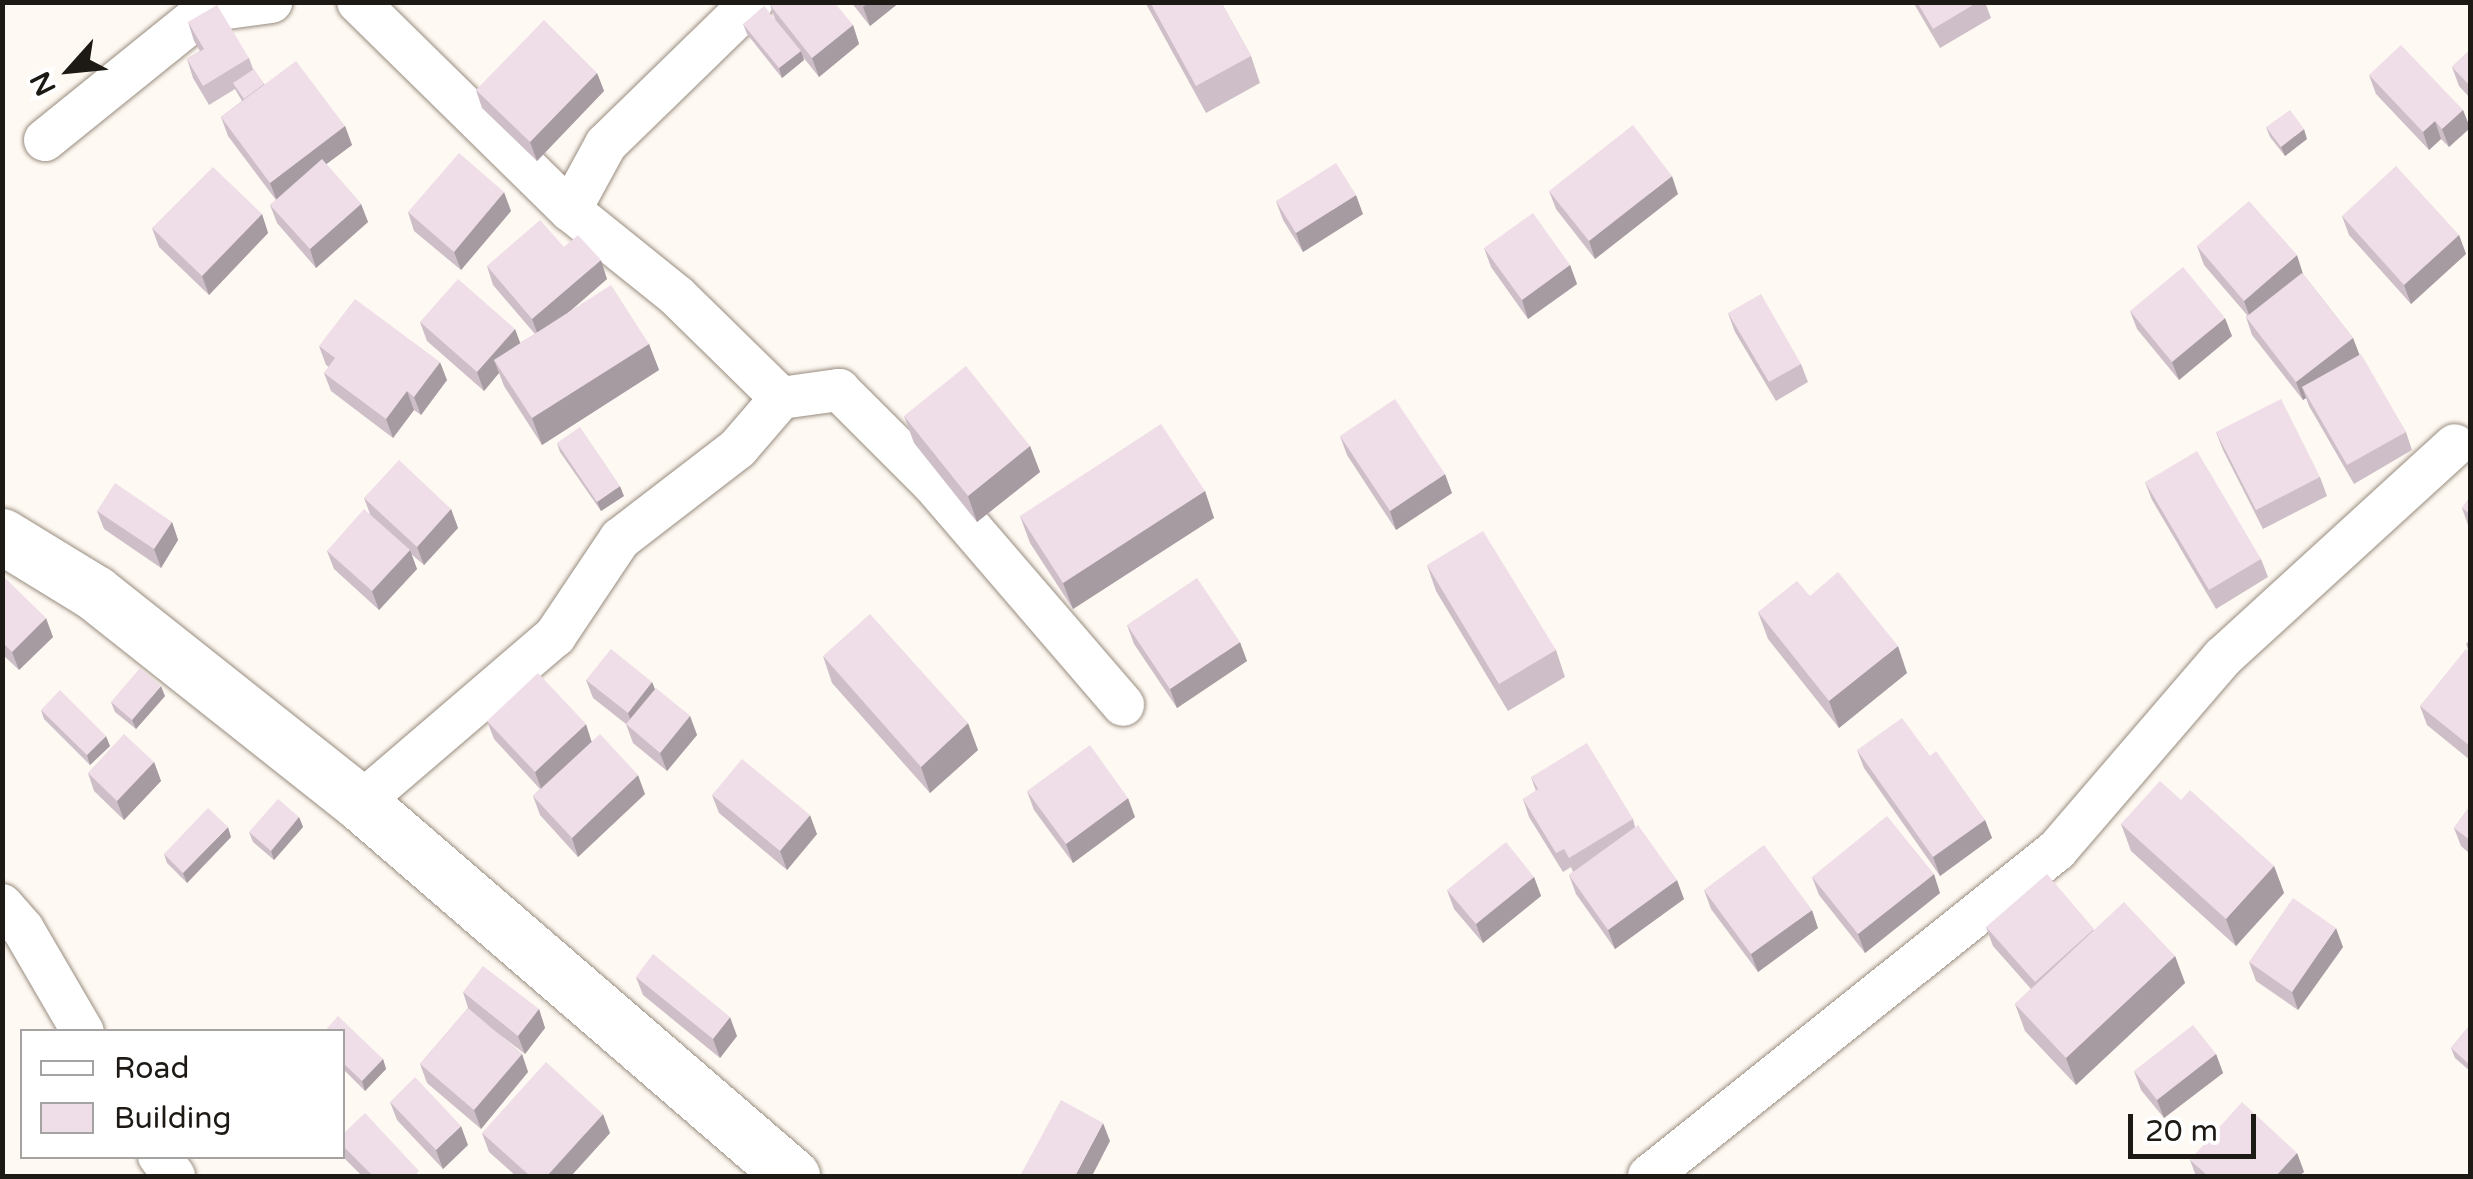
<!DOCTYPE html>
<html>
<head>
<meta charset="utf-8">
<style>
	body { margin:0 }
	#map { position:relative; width:2473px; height:1179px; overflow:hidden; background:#fef9f3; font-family:"Varela Round",sans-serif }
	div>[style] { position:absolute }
	.roads { filter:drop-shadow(0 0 2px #988c7f) drop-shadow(0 0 2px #988c7f) }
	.minor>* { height:42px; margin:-21px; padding:0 21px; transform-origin:21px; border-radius:21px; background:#fff }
	.tertiary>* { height:55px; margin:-27.5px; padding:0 27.5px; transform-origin:27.5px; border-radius:27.5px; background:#fff }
	.wall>* { inset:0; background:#cebec7 }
	.shaded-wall>* { inset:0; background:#a79ba2 }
	.building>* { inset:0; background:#efdde7 }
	span { translate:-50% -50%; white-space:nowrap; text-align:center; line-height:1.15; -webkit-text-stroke:8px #fff; paint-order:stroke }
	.frame { position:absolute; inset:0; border:5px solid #1d1914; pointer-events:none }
	.legend { position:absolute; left:20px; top:1029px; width:325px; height:130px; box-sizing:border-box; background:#fff; border:2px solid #a5a3a1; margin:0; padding:12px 18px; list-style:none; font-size:30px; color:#1d1914 }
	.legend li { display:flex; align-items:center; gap:20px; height:50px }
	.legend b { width:50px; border:2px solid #a5a3a1 }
	.north { position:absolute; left:20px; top:20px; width:100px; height:100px; -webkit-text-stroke:8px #fff; paint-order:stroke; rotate:243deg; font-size:28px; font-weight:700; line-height:40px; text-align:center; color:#1d1914 }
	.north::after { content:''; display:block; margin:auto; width:35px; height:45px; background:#1d1914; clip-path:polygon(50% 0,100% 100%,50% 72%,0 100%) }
	.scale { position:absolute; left:2128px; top:1114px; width:128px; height:45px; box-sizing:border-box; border:5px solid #1d1914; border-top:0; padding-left:12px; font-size:30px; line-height:35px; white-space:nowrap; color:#1d1914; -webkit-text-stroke:8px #fff; paint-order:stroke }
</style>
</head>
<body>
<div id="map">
	<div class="roads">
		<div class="minor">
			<div style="left:358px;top:2px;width:297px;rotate:44.5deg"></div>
			<div style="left:45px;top:140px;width:206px;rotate:-38.9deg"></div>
			<div style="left:205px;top:11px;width:67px;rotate:-7.8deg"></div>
			<div style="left:781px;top:398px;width:59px;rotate:-7.9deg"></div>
			<div style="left:839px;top:390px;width:134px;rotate:45deg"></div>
			<div style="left:934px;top:485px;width:290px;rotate:49.3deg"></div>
			<div style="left:360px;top:803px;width:257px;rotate:-40.6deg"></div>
			<div style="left:555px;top:636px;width:117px;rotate:-56.2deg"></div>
			<div style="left:620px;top:539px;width:149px;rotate:-37.6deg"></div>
			<div style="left:738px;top:448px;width:66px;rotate:-49.3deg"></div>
			<div style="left:781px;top:398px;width:146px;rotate:-135.6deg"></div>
			<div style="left:677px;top:296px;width:137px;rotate:-141.2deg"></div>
			<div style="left:570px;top:210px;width:75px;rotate:-61.4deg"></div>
			<div style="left:606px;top:144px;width:204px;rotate:-44.2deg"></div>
			<div style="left:2px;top:905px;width:32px;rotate:49deg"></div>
			<div style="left:23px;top:929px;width:119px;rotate:59.8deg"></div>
			<div style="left:159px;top:1156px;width:25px;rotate:53deg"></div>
			<div style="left:1649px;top:1176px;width:522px;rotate:-38.63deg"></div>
			<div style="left:2057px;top:850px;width:255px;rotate:-49.3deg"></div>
			<div style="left:2223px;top:657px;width:314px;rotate:-42.4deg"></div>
		</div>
		<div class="tertiary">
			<div style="left:2px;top:536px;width:109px;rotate:31.5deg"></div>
			<div style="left:95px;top:593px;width:338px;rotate:38.4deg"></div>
			<div style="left:360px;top:803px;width:571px;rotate:40.81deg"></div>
		</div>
	</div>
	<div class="wall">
		<div style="clip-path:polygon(851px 2px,900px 2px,870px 26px)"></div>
		<div style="clip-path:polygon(1145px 2px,1221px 2px,1251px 56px,1260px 83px,1206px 113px)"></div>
		<div style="clip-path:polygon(1913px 2px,1985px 2px,1991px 18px,1940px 48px)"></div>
		<div style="clip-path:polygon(770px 5px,853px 25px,859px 44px,819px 77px,803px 57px,804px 60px,782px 78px,747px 34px,743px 24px,775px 19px)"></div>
		<div style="clip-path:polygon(188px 22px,249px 58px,253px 69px,264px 84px,345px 126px,352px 145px,326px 164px,361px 204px,368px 222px,316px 268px,277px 223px,270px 205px,276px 200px,228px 136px,221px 117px,242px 101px,235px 89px,209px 105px,193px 78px,187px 59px,200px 51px,194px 41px)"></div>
		<div style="clip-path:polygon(2470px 50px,2470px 98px,2459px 86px,2452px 67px)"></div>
		<div style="clip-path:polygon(597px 73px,604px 91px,537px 161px,482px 108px,476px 90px)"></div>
		<div style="clip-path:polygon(2369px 75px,2463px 110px,2470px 128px,2449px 147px,2441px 139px,2429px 150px,2376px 94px)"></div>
		<div style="clip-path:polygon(2266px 127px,2307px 139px,2285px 156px,2270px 137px)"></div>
		<div style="clip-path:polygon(1549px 191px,1678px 194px,1595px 259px,1556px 209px)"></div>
		<div style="clip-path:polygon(1276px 201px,1363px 214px,1303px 252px,1283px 220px)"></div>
		<div style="clip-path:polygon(511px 211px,461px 270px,414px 231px,408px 212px)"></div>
		<div style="clip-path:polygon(262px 214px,268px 233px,209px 295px,159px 247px,152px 228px)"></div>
		<div style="clip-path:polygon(2342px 216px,2459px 235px,2466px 254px,2411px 304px,2349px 235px)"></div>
		<div style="clip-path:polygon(2197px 246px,2303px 274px,2353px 338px,2359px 355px,2406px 432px,2412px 450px,2354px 484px,2309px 406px,2306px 398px,2303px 400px,2252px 335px,2246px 317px,2247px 315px,2204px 265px)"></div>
		<div style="clip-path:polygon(564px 247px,607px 279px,569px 312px,649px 344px,659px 370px,542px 445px,504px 386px,499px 373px,484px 391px,427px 341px,420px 322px,515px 329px,520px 343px,535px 334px,493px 285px,487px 266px)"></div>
		<div style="clip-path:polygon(1484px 248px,1570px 265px,1577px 284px,1528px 319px,1491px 267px)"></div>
		<div style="clip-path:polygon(2130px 311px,2232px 336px,2179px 380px,2137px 329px)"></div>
		<div style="clip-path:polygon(1728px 313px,1801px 364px,1808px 382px,1776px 401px,1735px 332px)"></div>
		<div style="clip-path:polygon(319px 346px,447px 380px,421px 415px,414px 410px,393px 438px,331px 391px,324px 373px,329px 367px,326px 365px)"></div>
		<div style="clip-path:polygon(904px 416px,1030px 446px,1040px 472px,977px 522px,914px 443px)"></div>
		<div style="clip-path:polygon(2216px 432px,2320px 477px,2327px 496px,2263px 529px,2223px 450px)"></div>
		<div style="clip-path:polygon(1340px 436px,1452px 493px,1396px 530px,1347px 455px)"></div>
		<div style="clip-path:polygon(557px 443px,624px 496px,601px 511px,560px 452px)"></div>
		<div style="clip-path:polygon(2145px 482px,2261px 559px,2268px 577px,2216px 609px,2152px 500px)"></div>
		<div style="clip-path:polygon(1205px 491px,1214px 518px,1073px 609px,1030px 543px,1020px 516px)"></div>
		<div style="clip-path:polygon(2470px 497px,2470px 531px,2462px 508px)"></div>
		<div style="clip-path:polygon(364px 498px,451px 509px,458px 528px,424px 565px,411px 554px,417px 569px,379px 610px,334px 569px,327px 551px,370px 514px)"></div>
		<div style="clip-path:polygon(97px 511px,172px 522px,178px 540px,161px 568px,104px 529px)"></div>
		<div style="clip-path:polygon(1427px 565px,1556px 650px,1565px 677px,1508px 711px,1436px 591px)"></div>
		<div style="clip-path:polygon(2px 575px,53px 637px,19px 670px,2px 654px)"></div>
		<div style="clip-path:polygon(1810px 596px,1907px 673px,1839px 728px,1768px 639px,1758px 612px)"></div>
		<div style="clip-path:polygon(1127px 625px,1247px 661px,1177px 708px,1134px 644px)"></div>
		<div style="clip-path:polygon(2470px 639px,2470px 760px,2427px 725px,2420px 706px,2469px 652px,2466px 644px)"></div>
		<div style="clip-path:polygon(823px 656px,978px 750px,930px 793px,832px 683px)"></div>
		<div style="clip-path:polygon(586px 680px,652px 682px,655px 689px,690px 716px,697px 735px,667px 771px,633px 743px,626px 724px,593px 698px)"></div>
		<div style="clip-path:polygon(165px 696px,136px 729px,115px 712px,111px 702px)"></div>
		<div style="clip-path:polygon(41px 710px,110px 746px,90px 765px,44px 719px)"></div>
		<div style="clip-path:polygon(487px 721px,592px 741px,645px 794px,578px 857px,540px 815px,533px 796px,540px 789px,494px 739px)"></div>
		<div style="clip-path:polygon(1857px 750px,1930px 756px,1985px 820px,1992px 838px,1940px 876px,1864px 768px)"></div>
		<div style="clip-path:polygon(154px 762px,161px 781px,124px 820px,94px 791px,88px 773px)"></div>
		<div style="clip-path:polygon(1531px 777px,1633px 819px,1635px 827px,1684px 899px,1615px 949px,1576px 894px,1569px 875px,1573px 872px,1571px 867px,1563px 872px,1529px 817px,1523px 799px,1536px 791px)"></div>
		<div style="clip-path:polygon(1027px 791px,1135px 817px,1073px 863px,1034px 810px)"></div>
		<div style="clip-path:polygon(712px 795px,817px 834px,787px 870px,719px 813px)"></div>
		<div style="clip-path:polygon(2181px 800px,2274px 866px,2284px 893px,2236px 946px,2131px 851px,2121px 824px)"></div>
		<div style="clip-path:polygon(2470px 806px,2470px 854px,2461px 846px,2454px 828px)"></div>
		<div style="clip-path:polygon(299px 817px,303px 827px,274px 860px,253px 842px,249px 832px)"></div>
		<div style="clip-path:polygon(231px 837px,187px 883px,167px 863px,164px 854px)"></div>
		<div style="clip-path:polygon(1534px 877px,1541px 896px,1483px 943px,1454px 909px,1447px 890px)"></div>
		<div style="clip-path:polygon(1812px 877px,1940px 893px,1865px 953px,1819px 895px)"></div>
		<div style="clip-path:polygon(1704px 890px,1818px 928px,1758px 972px,1711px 909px)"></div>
		<div style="clip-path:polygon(1986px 927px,2094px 930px,2175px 956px,2185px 983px,2076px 1085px,2025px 1031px,2015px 1004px,2031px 989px,1993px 946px)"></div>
		<div style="clip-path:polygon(2343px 947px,2298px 1010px,2256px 981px,2249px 962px)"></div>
		<div style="clip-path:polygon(636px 977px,737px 1036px,720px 1058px,643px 995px)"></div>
		<div style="clip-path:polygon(463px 992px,539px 1009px,545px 1028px,525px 1054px,495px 1031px,522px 1054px,528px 1072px,481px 1129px,427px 1083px,420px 1064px,468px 1008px)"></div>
		<div style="clip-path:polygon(2470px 1025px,2470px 1071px,2455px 1058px,2451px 1048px)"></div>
		<div style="clip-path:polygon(342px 1032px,383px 1059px,386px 1069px,365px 1091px,342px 1068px)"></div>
		<div style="clip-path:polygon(2216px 1054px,2223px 1073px,2164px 1118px,2141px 1090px,2134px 1071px)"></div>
		<div style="clip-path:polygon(390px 1102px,468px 1145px,443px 1169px,397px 1120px)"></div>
		<div style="clip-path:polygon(482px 1133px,610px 1133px,571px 1176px,516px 1176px,489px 1152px)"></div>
		<div style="clip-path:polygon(342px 1135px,421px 1176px,362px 1176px,344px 1158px,342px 1153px)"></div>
		<div style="clip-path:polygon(2297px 1153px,2304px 1172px,2299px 1176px,2196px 1176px,2190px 1160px)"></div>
	</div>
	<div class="shaded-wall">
		<div style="clip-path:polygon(869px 2px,900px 2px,870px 26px,863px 7px)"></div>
		<div style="clip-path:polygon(853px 25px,859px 44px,819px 77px,812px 58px)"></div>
		<div style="clip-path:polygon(801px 51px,804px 60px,782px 78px,779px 68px)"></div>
		<div style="clip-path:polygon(597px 73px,604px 91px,537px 161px,530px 142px)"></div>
		<div style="clip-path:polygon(2463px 110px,2470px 128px,2449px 147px,2442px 129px)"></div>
		<div style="clip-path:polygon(2435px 121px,2441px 139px,2429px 150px,2423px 132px)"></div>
		<div style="clip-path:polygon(345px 126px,352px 145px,277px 201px,270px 183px)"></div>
		<div style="clip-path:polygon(2304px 129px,2307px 139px,2285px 156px,2281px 147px)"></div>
		<div style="clip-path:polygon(1672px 176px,1678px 194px,1595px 259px,1589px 241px)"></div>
		<div style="clip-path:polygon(504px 192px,511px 211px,461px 270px,454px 252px)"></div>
		<div style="clip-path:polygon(1356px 195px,1363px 214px,1303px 252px,1296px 233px)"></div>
		<div style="clip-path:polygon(361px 204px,368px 222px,316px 268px,310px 249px)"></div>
		<div style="clip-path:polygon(262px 214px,268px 233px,209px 295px,202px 276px)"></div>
		<div style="clip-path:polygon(2459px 235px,2466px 254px,2411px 304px,2404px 285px)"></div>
		<div style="clip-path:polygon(2297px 255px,2303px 274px,2251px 320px,2244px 301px)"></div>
		<div style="clip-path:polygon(601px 260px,607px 279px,539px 338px,532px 319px)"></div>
		<div style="clip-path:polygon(1570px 265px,1577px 284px,1528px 319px,1522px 300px)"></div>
		<div style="clip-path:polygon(2225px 318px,2232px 336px,2179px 380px,2172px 362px)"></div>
		<div style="clip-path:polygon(515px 329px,522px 348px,494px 360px,499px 373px,484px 391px,477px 372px)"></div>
		<div style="clip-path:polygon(2353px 338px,2360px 356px,2302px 387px,2306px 398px,2303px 400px,2296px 382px)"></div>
		<div style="clip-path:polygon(649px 344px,659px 370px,542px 445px,532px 418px)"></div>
		<div style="clip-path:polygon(440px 362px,447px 380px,421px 415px,414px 397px)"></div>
		<div style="clip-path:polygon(407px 391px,414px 410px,393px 438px,386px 419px)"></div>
		<div style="clip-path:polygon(1030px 446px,1040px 472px,977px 522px,968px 496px)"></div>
		<div style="clip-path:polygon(1445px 474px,1452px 493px,1396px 530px,1390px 511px)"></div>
		<div style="clip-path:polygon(620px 486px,624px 496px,601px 511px,597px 502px)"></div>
		<div style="clip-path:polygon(1205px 491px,1214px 518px,1073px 609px,1063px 583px)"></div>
		<div style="clip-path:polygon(451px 509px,458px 528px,424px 565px,417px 547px)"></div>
		<div style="clip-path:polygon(172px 522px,178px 540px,161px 568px,154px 549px)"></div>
		<div style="clip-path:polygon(410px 550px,417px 569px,379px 610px,372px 591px)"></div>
		<div style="clip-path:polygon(46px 618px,53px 637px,19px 670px,12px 652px)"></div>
		<div style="clip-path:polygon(1240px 642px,1247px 661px,1177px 708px,1170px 689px)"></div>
		<div style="clip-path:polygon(1898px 646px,1907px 673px,1839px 728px,1829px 701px)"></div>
		<div style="clip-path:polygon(652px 682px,659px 700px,635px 732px,628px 713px)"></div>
		<div style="clip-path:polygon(161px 686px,165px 696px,136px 729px,132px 720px)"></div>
		<div style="clip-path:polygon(690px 716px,697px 735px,667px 771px,660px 753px)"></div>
		<div style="clip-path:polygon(968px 723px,978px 750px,930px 793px,921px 767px)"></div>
		<div style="clip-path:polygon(586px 724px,592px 743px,542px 791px,535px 772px)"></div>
		<div style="clip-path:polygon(106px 736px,110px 746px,90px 765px,87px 755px)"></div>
		<div style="clip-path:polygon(154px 762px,161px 781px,124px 820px,117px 801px)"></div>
		<div style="clip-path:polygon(638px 775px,645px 794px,578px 857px,572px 838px)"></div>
		<div style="clip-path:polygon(1128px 798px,1135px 817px,1073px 863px,1066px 844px)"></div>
		<div style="clip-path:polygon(810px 815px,817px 834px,787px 870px,780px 851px)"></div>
		<div style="clip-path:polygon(299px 817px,303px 827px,274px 860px,271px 851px)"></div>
		<div style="clip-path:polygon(1985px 820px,1992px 838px,1940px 876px,1933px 857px)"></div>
		<div style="clip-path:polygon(228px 827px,231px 837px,187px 883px,183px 873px)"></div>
		<div style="clip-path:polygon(2274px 866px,2284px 893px,2236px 946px,2226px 919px)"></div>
		<div style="clip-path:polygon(1934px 874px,1940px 893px,1865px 953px,1858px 934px)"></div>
		<div style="clip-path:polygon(1534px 877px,1541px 896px,1483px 943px,1476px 924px)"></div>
		<div style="clip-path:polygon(1677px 880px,1684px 899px,1615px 949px,1608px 930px)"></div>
		<div style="clip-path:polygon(1812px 910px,1818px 928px,1758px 972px,1751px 954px)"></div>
		<div style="clip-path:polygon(2336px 928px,2343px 947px,2298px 1010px,2292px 992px)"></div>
		<div style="clip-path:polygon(2175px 956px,2185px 983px,2076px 1085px,2066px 1058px)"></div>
		<div style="clip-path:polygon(539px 1009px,545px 1028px,525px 1054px,518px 1036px)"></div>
		<div style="clip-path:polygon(730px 1017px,737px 1036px,720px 1058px,713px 1039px)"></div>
		<div style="clip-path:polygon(522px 1054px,528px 1072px,481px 1129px,474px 1110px)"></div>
		<div style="clip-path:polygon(2216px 1054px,2223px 1073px,2164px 1118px,2157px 1100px)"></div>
		<div style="clip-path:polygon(383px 1059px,386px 1069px,365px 1091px,362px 1081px)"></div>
		<div style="clip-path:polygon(603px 1114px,610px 1133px,571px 1176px,547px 1176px)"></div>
		<div style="clip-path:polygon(1103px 1123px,1110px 1141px,1092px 1176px,1075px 1176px)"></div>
		<div style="clip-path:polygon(461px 1126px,468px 1145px,443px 1169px,436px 1150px)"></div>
		<div style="clip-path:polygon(2297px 1153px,2304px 1172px,2299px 1176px,2276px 1176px)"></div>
	</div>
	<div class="building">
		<div style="clip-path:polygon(773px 2px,834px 2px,853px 25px,812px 58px,770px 5px)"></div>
		<div style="clip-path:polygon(1150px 2px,1221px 2px,1251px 56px,1196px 86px)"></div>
		<div style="clip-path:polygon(1917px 2px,1978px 2px,1933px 29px)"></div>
		<div style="clip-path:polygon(217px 5px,249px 58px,203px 86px,187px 59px,204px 49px,188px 22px)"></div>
		<div style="clip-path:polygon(764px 6px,801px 51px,779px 68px,743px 24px)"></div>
		<div style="clip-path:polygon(544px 20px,597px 73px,530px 142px,476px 90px)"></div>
		<div style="clip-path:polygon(2401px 45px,2463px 110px,2442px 129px,2435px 121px,2423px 132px,2369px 75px)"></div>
		<div style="clip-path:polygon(2470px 50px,2470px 86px,2452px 67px)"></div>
		<div style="clip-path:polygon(296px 61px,345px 126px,270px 183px,221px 117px)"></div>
		<div style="clip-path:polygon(254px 69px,264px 84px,244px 99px,233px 83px)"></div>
		<div style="clip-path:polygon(2290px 110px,2304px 129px,2281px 147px,2266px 127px)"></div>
		<div style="clip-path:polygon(1633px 125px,1672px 176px,1589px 241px,1549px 191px)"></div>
		<div style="clip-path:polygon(459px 153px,504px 192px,454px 252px,408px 212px)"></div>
		<div style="clip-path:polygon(322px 159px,361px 204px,310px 249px,270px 205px)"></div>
		<div style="clip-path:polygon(1336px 163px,1356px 195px,1296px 233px,1276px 201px)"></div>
		<div style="clip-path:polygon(2396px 166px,2459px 235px,2404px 285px,2342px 216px)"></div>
		<div style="clip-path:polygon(213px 167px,262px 214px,202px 276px,152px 228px)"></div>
		<div style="clip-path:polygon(2249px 201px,2297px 255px,2244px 301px,2197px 246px)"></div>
		<div style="clip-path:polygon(1533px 213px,1570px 265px,1522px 300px,1484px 248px)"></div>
		<div style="clip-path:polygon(540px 220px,564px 247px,578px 235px,601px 260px,532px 319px,487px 266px)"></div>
		<div style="clip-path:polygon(2183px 267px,2225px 318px,2172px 362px,2130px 311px)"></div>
		<div style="clip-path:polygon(2302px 273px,2353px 338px,2296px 382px,2246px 317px)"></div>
		<div style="clip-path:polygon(458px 279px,515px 329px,477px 372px,420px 322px)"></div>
		<div style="clip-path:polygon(611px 285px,649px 344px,532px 418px,494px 360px)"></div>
		<div style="clip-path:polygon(1761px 294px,1801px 364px,1769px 382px,1728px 313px)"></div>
		<div style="clip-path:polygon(355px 299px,440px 362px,414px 397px,407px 391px,386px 419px,324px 373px,335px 358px,319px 346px)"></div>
		<div style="clip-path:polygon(2361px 354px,2406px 432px,2347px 465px,2302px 387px)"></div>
		<div style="clip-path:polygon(966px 366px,1030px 446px,968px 496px,904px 416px)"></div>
		<div style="clip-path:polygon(1395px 399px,1445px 474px,1390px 511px,1340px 436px)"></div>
		<div style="clip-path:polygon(2281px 399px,2320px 477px,2256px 510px,2216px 432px)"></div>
		<div style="clip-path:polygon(1161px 424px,1205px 491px,1063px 583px,1020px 516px)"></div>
		<div style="clip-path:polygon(580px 427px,620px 486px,597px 502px,557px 443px)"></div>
		<div style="clip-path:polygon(2197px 451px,2261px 559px,2209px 590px,2145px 482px)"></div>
		<div style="clip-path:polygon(399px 460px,451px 509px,417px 547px,364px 498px)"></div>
		<div style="clip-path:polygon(115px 483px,172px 522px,154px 549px,97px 511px)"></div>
		<div style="clip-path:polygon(2470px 497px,2470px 514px,2462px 508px)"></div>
		<div style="clip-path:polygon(364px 509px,410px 550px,372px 591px,327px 551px)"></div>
		<div style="clip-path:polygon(1483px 531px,1556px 650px,1499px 684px,1427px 565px)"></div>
		<div style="clip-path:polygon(1838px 572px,1898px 646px,1829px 701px,1758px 612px,1797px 581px,1810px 596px)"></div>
		<div style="clip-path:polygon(2px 575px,46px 618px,12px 652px,2px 642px)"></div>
		<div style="clip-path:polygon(1197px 578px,1240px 642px,1170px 689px,1127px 625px)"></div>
		<div style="clip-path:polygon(870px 614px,968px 723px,921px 767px,823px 656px)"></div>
		<div style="clip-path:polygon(611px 649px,652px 682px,628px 713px,586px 680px)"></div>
		<div style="clip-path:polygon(2466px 649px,2470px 653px,2470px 746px,2420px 706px)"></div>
		<div style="clip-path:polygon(140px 668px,161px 686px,132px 720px,111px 702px)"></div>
		<div style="clip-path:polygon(538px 673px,586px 724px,535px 772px,487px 721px)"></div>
		<div style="clip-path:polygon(656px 688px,690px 716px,660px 753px,626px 724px)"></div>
		<div style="clip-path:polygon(60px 690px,106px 736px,87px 755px,41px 710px)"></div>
		<div style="clip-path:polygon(1902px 718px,1930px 756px,1936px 751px,1985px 820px,1933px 857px,1857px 750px)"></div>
		<div style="clip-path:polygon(124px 734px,154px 762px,117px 801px,88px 773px)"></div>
		<div style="clip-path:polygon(600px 734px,638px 775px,572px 838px,533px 796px)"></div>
		<div style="clip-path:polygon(1587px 743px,1633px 819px,1569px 858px,1564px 849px,1556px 853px,1523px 799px,1538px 789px,1531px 777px)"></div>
		<div style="clip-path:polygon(1090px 745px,1128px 798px,1066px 844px,1027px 791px)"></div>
		<div style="clip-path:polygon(742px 759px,810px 815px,780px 851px,712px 795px)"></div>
		<div style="clip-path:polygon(2160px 781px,2181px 800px,2190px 790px,2274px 866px,2226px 919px,2121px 824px)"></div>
		<div style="clip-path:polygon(278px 799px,299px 817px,271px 851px,249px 832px)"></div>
		<div style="clip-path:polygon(2470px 806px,2470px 840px,2454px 828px)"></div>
		<div style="clip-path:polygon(208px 808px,228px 827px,183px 873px,164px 854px)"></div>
		<div style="clip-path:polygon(1887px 816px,1934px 874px,1858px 934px,1812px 877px)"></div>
		<div style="clip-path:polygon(1638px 825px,1677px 880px,1608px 930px,1569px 875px)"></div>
		<div style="clip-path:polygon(1506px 842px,1534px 877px,1476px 924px,1447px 890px)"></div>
		<div style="clip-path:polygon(1764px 845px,1812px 910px,1751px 954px,1704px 890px)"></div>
		<div style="clip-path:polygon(2047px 874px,2094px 929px,2035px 982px,1986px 927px)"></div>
		<div style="clip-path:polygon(2293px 898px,2336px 928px,2292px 992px,2249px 962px)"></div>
		<div style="clip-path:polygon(2124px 902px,2175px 956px,2066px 1058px,2015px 1004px)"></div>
		<div style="clip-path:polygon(653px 954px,730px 1017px,713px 1039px,636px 977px)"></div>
		<div style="clip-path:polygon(483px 966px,539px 1009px,518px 1036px,463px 992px)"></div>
		<div style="clip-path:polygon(468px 1008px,522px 1054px,474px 1110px,420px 1064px)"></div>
		<div style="clip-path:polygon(338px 1016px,383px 1059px,362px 1081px,342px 1062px,342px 1032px,324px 1032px)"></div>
		<div style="clip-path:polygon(2193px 1025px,2216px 1054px,2157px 1100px,2134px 1071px)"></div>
		<div style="clip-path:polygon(2470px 1025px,2470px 1065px,2451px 1048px)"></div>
		<div style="clip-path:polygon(546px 1062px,603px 1114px,547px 1176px,530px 1176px,482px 1133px)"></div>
		<div style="clip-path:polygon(415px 1077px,461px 1126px,436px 1150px,390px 1102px)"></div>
		<div style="clip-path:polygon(1061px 1100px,1103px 1123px,1075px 1176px,1020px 1176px)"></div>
		<div style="clip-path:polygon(2242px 1102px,2297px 1153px,2276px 1176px,2208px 1176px,2190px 1160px)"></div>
		<div style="clip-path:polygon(365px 1113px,419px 1171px,413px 1176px,373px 1176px,342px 1145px,342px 1135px)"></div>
	</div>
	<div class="frame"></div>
	<ul class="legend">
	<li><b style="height:12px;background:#fff"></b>Road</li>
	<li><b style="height:28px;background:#efdde7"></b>Building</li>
	</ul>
	<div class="north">N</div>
	<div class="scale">20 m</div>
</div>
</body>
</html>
